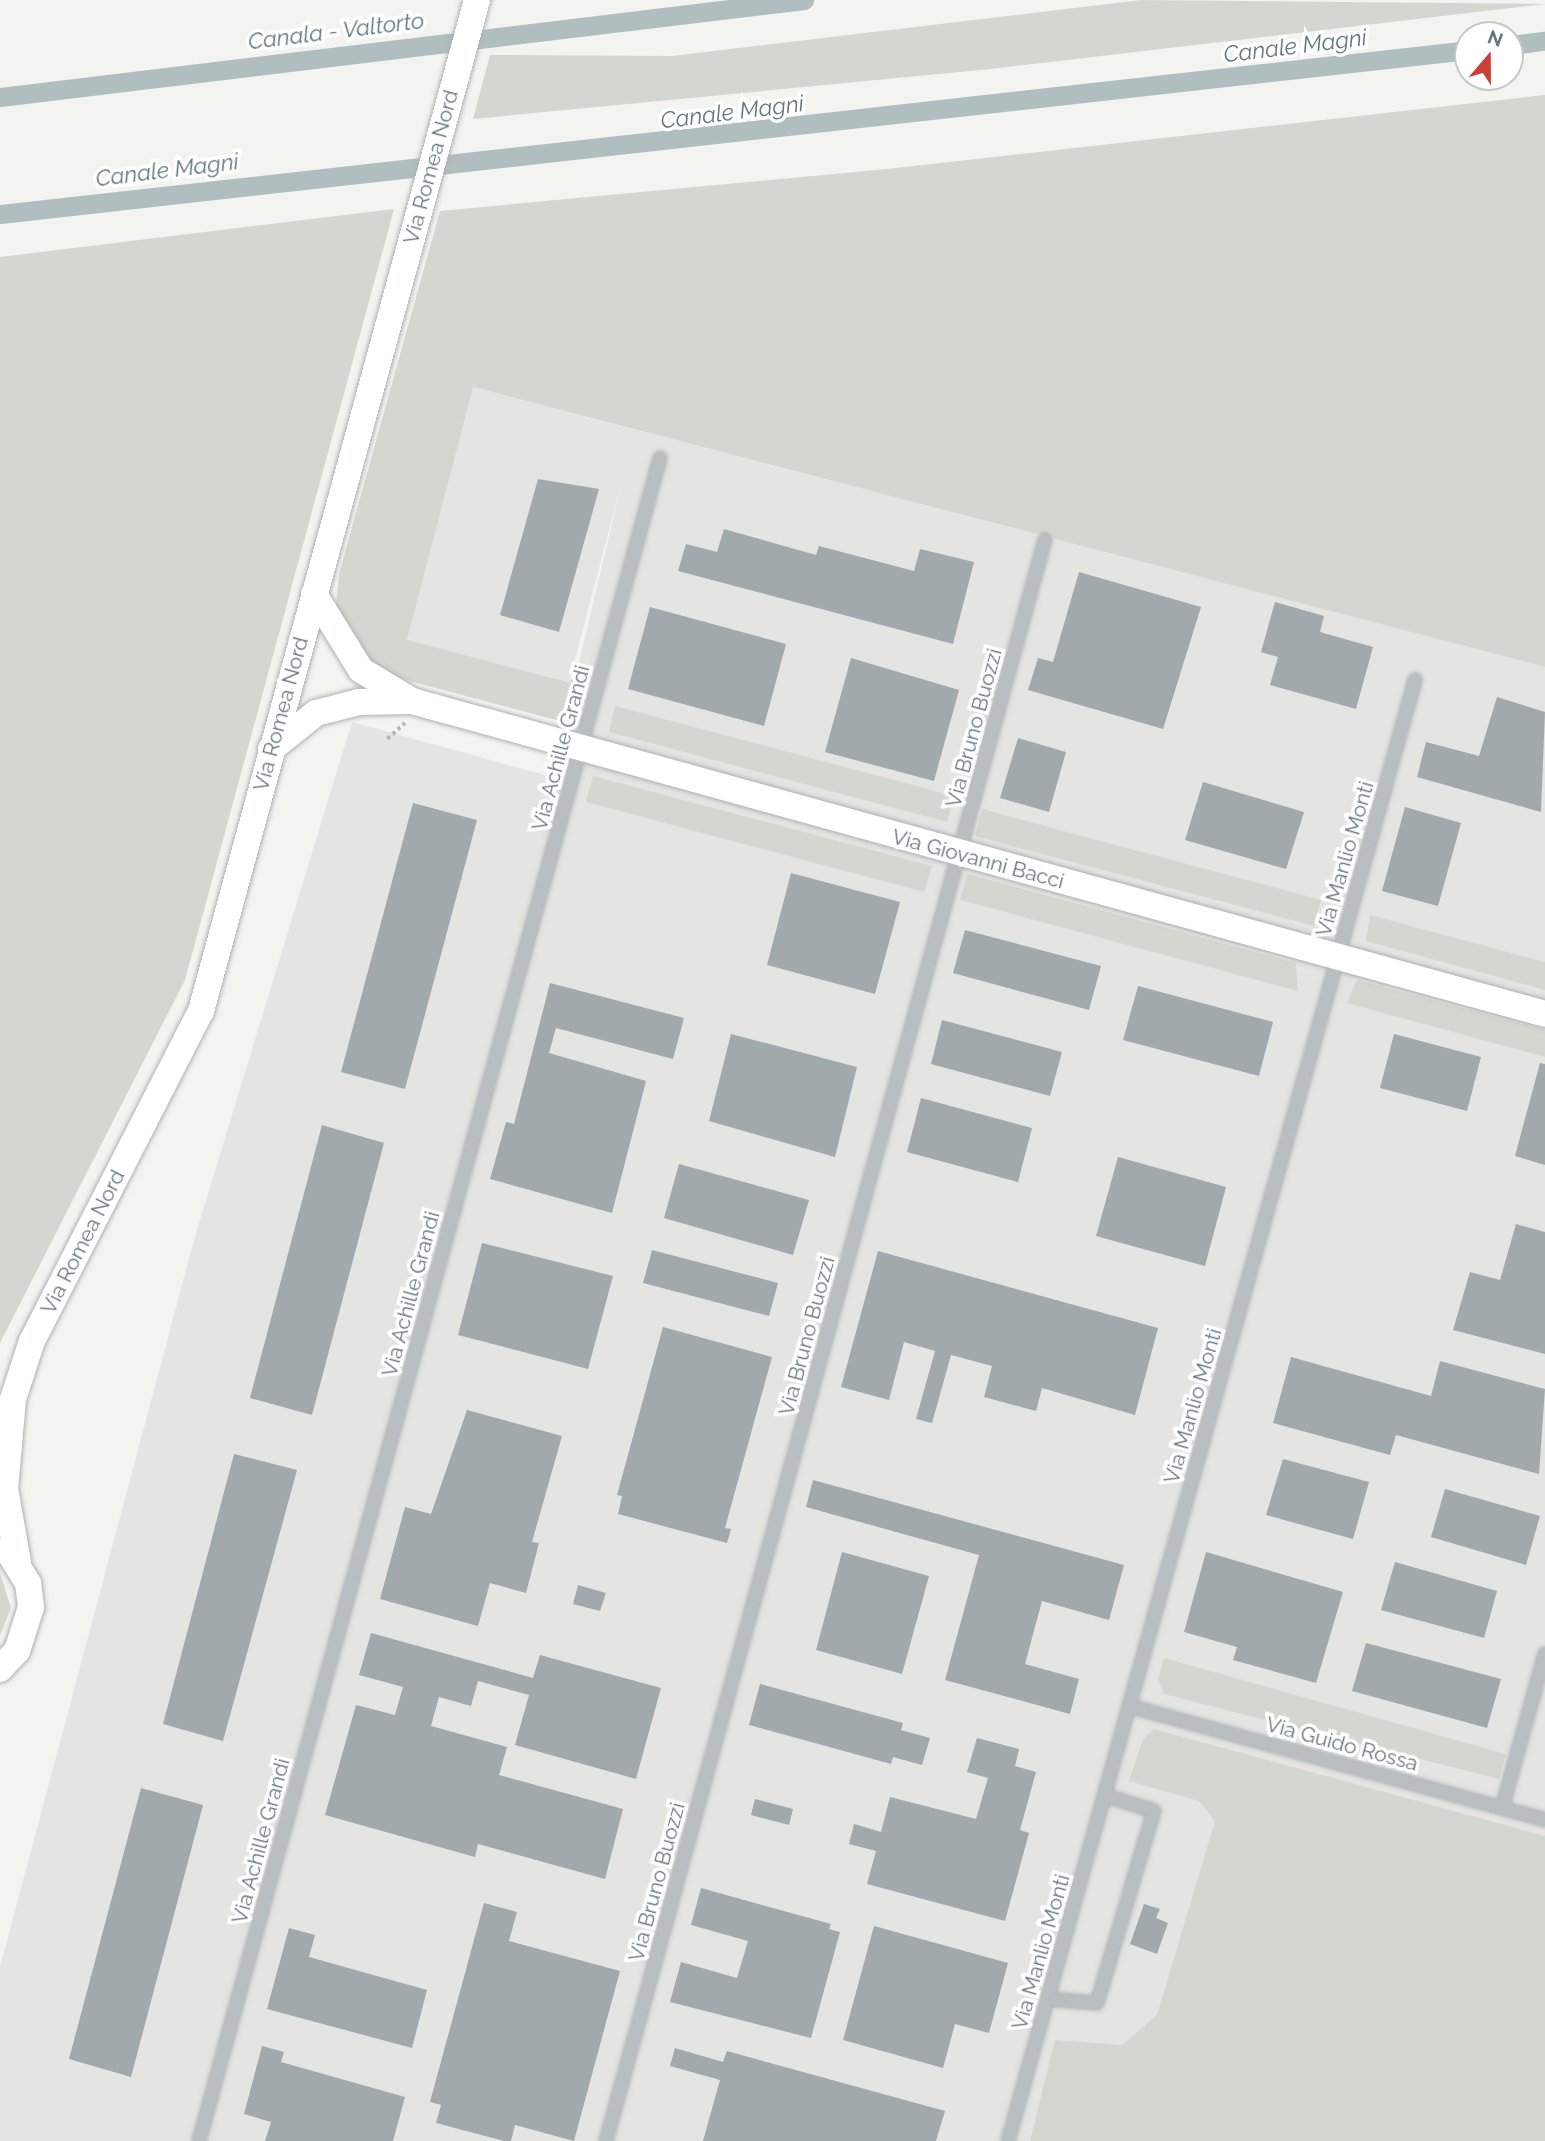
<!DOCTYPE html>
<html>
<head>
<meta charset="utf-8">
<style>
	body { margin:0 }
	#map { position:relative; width:1545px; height:2141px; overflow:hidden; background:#f3f3f0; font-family:Raleway,sans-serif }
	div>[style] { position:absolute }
	.built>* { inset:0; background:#e4e4e3 }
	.green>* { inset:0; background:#d4d7d0 }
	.canal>* { height:19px; margin:-9.5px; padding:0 9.5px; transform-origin:9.5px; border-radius:9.5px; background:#b0bebf }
	.building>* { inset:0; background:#a1a9ac }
	.path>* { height:3.5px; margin-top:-1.75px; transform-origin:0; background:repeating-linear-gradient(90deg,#b3b7b8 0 3.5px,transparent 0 7px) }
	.roads { filter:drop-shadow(0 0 2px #adb2b4) drop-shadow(0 0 2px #adb2b4) }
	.minor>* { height:12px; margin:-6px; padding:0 6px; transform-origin:6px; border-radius:6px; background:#b9bec0 }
	.major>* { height:26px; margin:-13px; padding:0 13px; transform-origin:13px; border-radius:13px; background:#fff }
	span { translate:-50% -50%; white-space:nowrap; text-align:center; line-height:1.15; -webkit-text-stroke:7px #fff; paint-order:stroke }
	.street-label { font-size:21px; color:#66777d }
	.water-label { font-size:23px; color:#62787b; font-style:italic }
	.north { position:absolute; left:1454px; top:21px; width:70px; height:70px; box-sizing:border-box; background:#fff; border:2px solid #c2c9cb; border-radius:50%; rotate:20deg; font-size:19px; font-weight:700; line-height:28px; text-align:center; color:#66777d }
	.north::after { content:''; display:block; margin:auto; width:24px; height:32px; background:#cb4038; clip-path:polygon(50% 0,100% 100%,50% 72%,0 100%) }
</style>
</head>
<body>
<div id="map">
	<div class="built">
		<div style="clip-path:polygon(472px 387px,1545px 667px,1545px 2141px,0 2141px,0 1967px,196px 1233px,352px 722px,552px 777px,623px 477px,569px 682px,407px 640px)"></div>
	</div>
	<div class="green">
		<div style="clip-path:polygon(1141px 0,1545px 4px,991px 69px,473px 119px,490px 55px,672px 56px)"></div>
		<div style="clip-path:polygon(1545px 95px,1545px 667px,473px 387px,407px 640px,568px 682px,575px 677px,568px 714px,560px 721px,391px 676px,370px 665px,336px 606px,339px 574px,440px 211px,887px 169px)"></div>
		<div style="clip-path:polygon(394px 209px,185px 980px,0 1343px,0 257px)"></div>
		<div style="clip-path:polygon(615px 706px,954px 796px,947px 822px,609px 732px)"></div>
		<div style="clip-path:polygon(593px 776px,932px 866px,924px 892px,586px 802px)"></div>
		<div style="clip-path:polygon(982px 809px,1321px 900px,1314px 926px,975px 836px)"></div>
		<div style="clip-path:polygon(967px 874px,1296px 963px,1298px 991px,960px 900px)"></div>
		<div style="clip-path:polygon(1370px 915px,1545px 962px,1545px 990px,1366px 941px)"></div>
		<div style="clip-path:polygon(1357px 980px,1545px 1030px,1545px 1057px,1347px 1003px)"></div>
		<div style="clip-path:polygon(0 1573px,11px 1608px,0 1636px)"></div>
		<div style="clip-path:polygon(1164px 1658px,1506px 1754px,1499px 1779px,1164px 1694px,1158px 1680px)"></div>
		<div style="clip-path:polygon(1154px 1729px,1545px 1836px,1545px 2141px,1030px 2141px,1055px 2040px,1122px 2045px,1157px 2015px,1215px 1821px,1199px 1801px,1129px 1781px,1143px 1739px)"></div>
	</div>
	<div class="canal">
		<div style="left:1510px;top:45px;width:35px;rotate:-7deg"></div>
		<div style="left:0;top:97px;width:810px;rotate:-6.88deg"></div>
		<div style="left:0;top:214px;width:1477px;rotate:-6.37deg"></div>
	</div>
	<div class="building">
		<div style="clip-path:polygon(538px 479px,599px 489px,559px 632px,500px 615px)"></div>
		<div style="clip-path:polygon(724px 529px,816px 555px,819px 546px,914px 571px,920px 549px,974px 562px,953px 644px,678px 571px,686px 544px,717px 552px)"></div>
		<div style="clip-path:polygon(1079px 572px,1201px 607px,1163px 729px,1028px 690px,1038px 658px,1053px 662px)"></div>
		<div style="clip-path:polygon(1275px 602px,1324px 616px,1320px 632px,1373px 647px,1356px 709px,1270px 685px,1278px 657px,1261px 652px)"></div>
		<div style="clip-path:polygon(650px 607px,786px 644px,764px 726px,628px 689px)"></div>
		<div style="clip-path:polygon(851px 658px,959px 690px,934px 781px,825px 752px)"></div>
		<div style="clip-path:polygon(1497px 697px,1545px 712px,1541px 812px,1417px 777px,1426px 742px,1479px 756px)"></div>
		<div style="clip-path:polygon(1018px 738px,1066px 752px,1049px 812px,1000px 798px)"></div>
		<div style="clip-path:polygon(1203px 782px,1304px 812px,1286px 869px,1185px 840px)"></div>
		<div style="clip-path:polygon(413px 803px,477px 820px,405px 1089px,341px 1072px)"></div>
		<div style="clip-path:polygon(1405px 807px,1461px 823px,1438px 906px,1382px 891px)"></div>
		<div style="clip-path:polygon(791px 873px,900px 902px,875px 994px,767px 965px)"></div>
		<div style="clip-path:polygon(965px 930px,1101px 966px,1089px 1010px,953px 973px)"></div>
		<div style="clip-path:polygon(550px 983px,684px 1018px,673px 1059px,556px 1028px,549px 1053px,646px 1081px,612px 1213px,490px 1179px,506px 1122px,514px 1124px)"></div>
		<div style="clip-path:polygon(1138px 986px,1273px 1022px,1259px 1076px,1123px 1040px)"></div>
		<div style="clip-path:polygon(942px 1020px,1062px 1052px,1050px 1096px,931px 1064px)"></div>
		<div style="clip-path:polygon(731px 1034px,857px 1067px,835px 1157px,709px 1121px)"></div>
		<div style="clip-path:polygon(1394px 1034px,1481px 1057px,1467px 1111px,1380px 1088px)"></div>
		<div style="clip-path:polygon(1540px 1063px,1545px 1064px,1545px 1165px,1515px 1156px)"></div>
		<div style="clip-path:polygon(921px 1098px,1032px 1128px,1018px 1182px,907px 1152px)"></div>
		<div style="clip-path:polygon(322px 1125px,384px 1143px,312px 1415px,250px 1398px)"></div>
		<div style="clip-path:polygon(1118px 1157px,1226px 1187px,1205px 1266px,1096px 1236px)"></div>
		<div style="clip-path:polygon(679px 1164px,809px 1200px,793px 1255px,664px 1218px)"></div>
		<div style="clip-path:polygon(1516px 1224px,1545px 1232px,1545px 1354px,1453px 1330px,1470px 1272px,1500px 1280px)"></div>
		<div style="clip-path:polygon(482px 1243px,613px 1276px,588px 1369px,458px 1335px)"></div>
		<div style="clip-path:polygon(652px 1250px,778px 1283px,769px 1316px,643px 1283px)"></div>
		<div style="clip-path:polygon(878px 1251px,1158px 1328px,1135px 1415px,1042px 1388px,1036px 1411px,984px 1397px,992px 1366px,951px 1355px,932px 1423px,916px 1419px,935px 1351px,904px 1342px,889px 1400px,841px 1387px)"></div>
		<div style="clip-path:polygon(663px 1327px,772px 1357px,725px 1528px,731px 1529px,727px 1543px,618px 1514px,622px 1496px,617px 1495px)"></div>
		<div style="clip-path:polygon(1291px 1357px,1431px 1396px,1440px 1361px,1545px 1389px,1539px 1474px,1396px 1435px,1390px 1455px,1273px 1423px)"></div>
		<div style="clip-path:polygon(467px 1410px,562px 1436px,532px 1542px,539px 1543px,526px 1593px,490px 1583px,478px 1626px,380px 1599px,405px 1507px,431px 1514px)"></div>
		<div style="clip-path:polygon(234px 1454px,297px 1470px,223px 1741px,163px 1724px)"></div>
		<div style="clip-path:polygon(1283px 1459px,1369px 1482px,1353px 1539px,1266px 1515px)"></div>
		<div style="clip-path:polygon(813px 1480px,1124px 1565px,1109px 1620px,1042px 1601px,1025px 1664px,1079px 1679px,1070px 1714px,945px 1680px,979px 1555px,806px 1507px)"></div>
		<div style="clip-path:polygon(1445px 1489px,1540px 1516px,1526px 1565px,1431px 1537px)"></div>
		<div style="clip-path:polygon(842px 1552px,929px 1576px,902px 1674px,816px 1650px)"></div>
		<div style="clip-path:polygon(1206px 1552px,1343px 1592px,1316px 1683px,1233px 1660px,1237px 1647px,1184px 1632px)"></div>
		<div style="clip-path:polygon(1395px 1562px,1497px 1591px,1484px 1638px,1381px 1610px)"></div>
		<div style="clip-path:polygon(578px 1585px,606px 1593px,600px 1611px,573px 1604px)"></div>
		<div style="clip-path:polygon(371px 1633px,533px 1678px,540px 1655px,661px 1688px,636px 1779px,515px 1745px,529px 1695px,478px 1681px,471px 1706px,439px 1697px,431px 1726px,507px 1747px,499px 1775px,623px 1809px,605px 1879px,478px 1844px,475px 1857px,325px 1815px,356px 1705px,395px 1715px,403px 1687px,359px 1675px)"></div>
		<div style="clip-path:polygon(1366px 1643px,1501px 1679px,1487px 1728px,1352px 1691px)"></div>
		<div style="clip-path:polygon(760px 1684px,903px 1723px,901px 1730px,930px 1738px,922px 1765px,893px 1757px,891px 1764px,749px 1725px)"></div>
		<div style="clip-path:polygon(977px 1738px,1019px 1749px,1015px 1766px,1036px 1772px,1020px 1830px,1029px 1833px,1005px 1921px,867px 1884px,876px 1851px,849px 1844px,854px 1824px,881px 1832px,890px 1797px,976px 1819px,988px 1778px,967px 1772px)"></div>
		<div style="clip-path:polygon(141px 1788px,203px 1805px,131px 2077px,69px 2059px)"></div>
		<div style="clip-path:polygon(755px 1799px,793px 1809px,789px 1825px,751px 1815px)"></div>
		<div style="clip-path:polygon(701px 1888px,831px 1924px,829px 1929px,840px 1932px,811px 2038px,670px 2002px,681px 1962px,737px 1978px,748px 1941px,691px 1925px)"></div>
		<div style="clip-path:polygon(484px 1903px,517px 1912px,509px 1941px,620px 1971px,574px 2141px,515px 2125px,511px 2141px,504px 2141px,436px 2123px,441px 2105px,430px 2102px)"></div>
		<div style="clip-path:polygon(1144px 1904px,1160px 1909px,1156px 1918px,1168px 1923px,1157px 1954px,1130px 1944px)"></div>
		<div style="clip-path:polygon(874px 1926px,1008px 1963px,989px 2033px,955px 2024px,943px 2068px,843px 2040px)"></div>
		<div style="clip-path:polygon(289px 1928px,315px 1935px,309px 1957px,427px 1990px,412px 2048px,267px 2009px)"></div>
		<div style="clip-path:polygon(262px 2046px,284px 2052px,281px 2062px,405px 2097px,393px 2141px,265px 2141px,271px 2122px,244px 2114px)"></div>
		<div style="clip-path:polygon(675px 2048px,723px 2062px,727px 2051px,945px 2111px,936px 2141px,703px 2141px,720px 2080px,670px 2066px)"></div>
	</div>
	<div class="path">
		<div style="left:387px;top:739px;width:24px;rotate:-42deg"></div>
	</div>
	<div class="roads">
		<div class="minor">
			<div style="left:1129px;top:1706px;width:431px;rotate:15.3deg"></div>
			<div style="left:1502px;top:1808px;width:160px;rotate:-74.4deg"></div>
			<div style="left:1048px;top:1999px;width:49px;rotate:4.7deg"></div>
			<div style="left:1097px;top:2003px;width:200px;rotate:-73.5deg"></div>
			<div style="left:1154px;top:1811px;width:52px;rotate:-162.3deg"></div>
			<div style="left:199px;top:2141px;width:1745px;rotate:-74.68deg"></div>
			<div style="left:606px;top:2141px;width:1660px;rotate:-74.67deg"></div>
			<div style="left:1008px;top:2141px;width:1517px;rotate:-74.43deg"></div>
		</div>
		<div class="major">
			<div style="left:314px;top:594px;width:89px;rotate:58.3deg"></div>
			<div style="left:361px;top:670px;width:60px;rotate:31.3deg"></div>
			<div style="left:412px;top:701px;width:1175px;rotate:15.44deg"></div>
			<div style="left:271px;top:749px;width:58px;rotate:-38.7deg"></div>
			<div style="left:316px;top:713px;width:44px;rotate:-14.3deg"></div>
			<div style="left:359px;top:702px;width:53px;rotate:-1.1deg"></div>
			<div style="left:18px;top:1562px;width:74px;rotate:-100.1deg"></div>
			<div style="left:5px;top:1489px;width:90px;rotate:-84.9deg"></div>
			<div style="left:13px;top:1399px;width:61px;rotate:-71.9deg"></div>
			<div style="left:32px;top:1341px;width:371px;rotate:-62.9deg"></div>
			<div style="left:201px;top:1011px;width:1048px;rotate:-74.73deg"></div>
			<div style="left:0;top:1669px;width:25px;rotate:-47deg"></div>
			<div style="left:17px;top:1651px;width:46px;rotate:-72.3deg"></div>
			<div style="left:31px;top:1607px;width:24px;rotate:-97deg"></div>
			<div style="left:28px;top:1583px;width:39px;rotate:-122deg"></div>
		</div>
	</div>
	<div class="street-label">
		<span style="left:431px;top:167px;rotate:-75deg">Via Romea Nord</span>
		<span style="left:281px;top:714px;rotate:-75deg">Via Romea Nord</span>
		<span style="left:974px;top:728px;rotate:-75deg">Via Bruno Buozzi</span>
		<span style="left:561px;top:748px;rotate:-75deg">Via Achille Grandi</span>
		<span style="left:978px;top:859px;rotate:15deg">Via Giovanni Bacci</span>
		<span style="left:1345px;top:859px;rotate:-74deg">Via Manlio Monti</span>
		<span style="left:83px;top:1242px;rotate:-63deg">Via Romea Nord</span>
		<span style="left:411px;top:1294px;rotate:-75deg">Via Achille Grandi</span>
		<span style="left:807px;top:1336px;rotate:-75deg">Via Bruno Buozzi</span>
		<span style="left:1193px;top:1406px;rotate:-74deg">Via Manlio Monti</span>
		<span style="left:1342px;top:1744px;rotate:15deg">Via Guido Rossa</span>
		<span style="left:261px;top:1841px;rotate:-75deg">Via Achille Grandi</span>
		<span style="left:657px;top:1882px;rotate:-75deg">Via Bruno Buozzi</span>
		<span style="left:1041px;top:1952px;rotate:-74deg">Via Manlio Monti</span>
	</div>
	<div class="water-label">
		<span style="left:336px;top:31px;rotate:-7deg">Canala - Valtorto</span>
		<span style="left:1295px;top:46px;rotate:-7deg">Canale Magni</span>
		<span style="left:732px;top:112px;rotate:-7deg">Canale Magni</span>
		<span style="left:167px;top:170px;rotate:-7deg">Canale Magni</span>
	</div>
	<div class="north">N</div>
</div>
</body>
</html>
